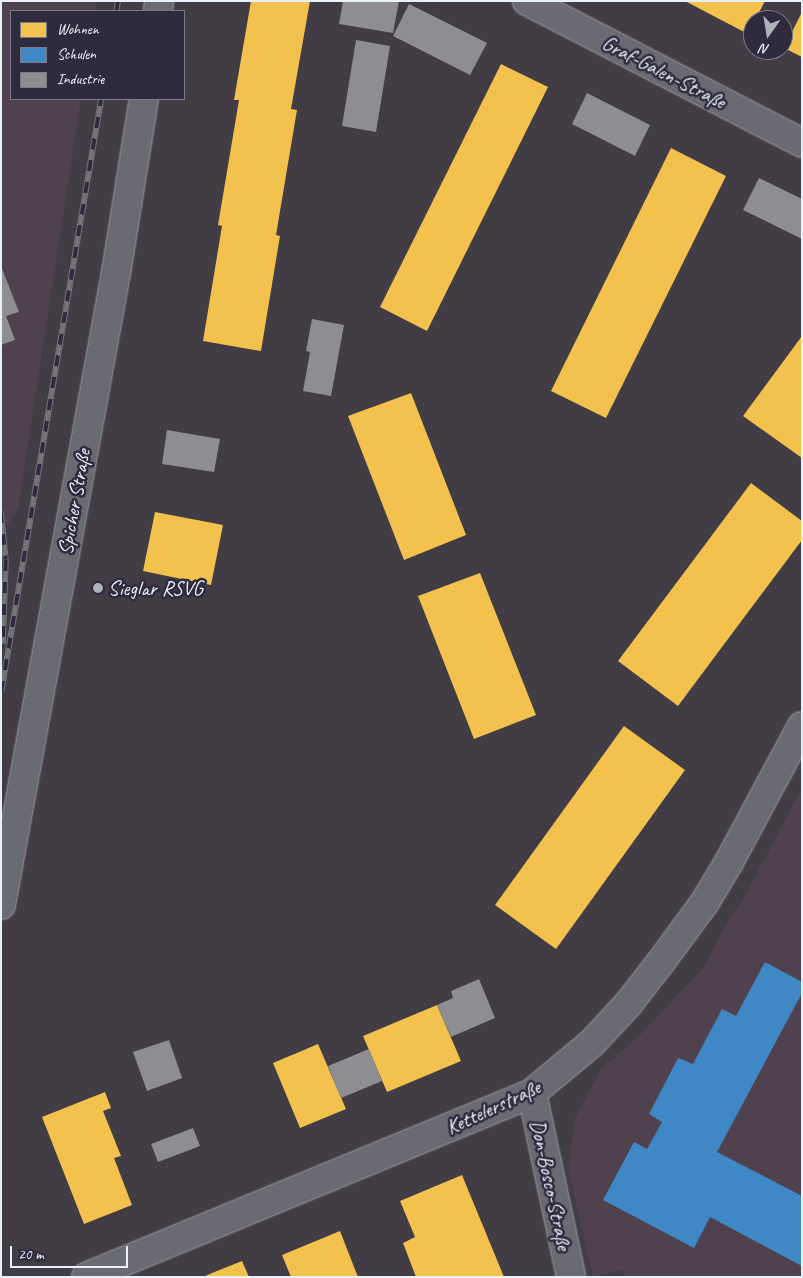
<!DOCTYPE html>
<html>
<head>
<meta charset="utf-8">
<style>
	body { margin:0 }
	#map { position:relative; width:803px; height:1278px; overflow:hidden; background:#423c44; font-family:Caveat,sans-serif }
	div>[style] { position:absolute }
	.built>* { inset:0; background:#4f424e }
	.homes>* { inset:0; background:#f2c14e }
	.schools>* { inset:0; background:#3f88c5 }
	.industry>* { inset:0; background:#8d8d92 }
	.roads { filter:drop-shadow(0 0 1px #a09fa4) drop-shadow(0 0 1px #a09fa4) }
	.minor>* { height:28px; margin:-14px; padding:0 14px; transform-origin:14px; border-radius:14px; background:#6a6b72 }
	.tertiary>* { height:28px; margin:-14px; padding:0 14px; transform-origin:14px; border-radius:14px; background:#6a6b72 }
	.rail>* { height:5.5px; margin-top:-2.75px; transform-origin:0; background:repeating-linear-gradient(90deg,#2f2a3d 0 11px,#75747a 0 22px); box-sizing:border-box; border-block:1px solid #75747a }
	.dots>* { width:14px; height:14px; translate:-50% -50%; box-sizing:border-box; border:2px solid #2f2a3d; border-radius:50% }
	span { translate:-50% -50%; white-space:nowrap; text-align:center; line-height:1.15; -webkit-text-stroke:5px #2f2a3d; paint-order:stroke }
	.street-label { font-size:21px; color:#e8f1f8 }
	.poi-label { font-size:21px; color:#e8f1f8 }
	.left { translate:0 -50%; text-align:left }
	.frame { position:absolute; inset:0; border:2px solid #e8f1f8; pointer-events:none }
	.legend { position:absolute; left:10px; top:10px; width:175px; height:90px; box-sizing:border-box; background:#2f2a3d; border:1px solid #797a88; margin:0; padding:6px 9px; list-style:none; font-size:15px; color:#e8f1f8 }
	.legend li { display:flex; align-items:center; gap:10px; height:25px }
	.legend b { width:25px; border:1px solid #797a88 }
	.north { position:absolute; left:743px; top:10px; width:50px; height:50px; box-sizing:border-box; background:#2f2a3d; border:1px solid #797a88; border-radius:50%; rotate:193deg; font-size:14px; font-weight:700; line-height:20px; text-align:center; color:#e8f1f8 }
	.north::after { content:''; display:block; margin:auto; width:18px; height:22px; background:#aeb2b9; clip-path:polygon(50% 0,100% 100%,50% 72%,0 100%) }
	.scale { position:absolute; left:10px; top:1246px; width:118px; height:22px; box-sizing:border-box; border:2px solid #e8f1f8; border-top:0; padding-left:6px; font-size:15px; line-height:18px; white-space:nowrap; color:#e8f1f8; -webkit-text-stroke:4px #2f2a3d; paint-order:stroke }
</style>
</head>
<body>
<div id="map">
	<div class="built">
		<div style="clip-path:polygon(1px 1px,96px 1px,95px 11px,11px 11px,11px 99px,81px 99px,18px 509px,1px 534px)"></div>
		<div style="clip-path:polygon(802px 787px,802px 1277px,624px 1277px,623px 1270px,593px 1277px,568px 1169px,575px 1118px,600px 1070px,640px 1035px,704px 967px,729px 919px,743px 900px)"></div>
	</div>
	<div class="homes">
		<div style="clip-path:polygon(251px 1px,310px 1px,291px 109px,297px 110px,276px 235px,280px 236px,261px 351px,203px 341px,222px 226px,218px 225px,239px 100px,234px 100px)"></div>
		<div style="clip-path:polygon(685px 1px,765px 1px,755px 20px,753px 20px,748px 34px)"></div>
		<div style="clip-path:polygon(802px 12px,802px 57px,784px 48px)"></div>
		<div style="clip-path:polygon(501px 64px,548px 87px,427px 331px,380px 307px)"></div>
		<div style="clip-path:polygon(671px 148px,726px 176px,606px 418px,551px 391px)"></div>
		<div style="clip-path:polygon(802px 336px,802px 458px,743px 416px)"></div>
		<div style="clip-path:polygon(411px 393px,466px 535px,404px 560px,348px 416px)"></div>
		<div style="clip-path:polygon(751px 483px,802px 521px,802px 540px,678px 706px,618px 661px)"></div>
		<div style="clip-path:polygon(155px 512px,223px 525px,211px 585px,143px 571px)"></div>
		<div style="clip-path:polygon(480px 573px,536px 715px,474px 739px,418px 596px)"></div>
		<div style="clip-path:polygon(624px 726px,685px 770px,556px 949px,495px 905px)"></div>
		<div style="clip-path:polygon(437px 1005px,461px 1061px,387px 1092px,363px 1036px)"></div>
		<div style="clip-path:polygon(318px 1044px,346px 1109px,300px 1128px,273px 1063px)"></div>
		<div style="clip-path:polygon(105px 1092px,111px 1108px,103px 1111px,121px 1156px,114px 1158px,132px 1205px,84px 1224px,42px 1117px)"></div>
		<div style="clip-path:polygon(462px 1175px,504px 1277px,416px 1277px,403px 1243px,415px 1237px,400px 1201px)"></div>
		<div style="clip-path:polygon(340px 1231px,358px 1277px,291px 1277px,282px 1255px)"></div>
		<div style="clip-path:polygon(242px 1261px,249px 1277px,203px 1277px,212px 1273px)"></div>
	</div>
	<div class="schools">
		<div style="clip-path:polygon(765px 962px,802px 982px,802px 993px,717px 1152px,802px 1196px,802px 1266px,710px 1217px,694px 1248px,603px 1200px,634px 1142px,647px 1149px,662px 1122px,649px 1114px,678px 1058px,693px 1064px,722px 1009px,736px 1016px)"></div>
	</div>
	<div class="industry">
		<div style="clip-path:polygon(343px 1px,399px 1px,393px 33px,339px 24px)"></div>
		<div style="clip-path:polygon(409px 4px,487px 43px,470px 75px,393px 36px)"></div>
		<div style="clip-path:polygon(356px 40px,390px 46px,376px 132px,342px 126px)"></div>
		<div style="clip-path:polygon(587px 93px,650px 125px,635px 156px,572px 124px)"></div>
		<div style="clip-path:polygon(759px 178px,802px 199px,802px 239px,743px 210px)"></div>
		<div style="clip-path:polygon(1px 266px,19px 312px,6px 316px,15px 340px,1px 345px)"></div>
		<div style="clip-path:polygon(312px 319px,344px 325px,331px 396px,303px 391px,310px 352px,306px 351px)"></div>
		<div style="clip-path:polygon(167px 430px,220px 439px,214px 472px,162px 464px)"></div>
		<div style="clip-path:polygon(479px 979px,495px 1018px,451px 1037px,437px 1005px,453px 998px,451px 991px)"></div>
		<div style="clip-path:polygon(169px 1040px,182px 1078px,147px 1091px,133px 1052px)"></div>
		<div style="clip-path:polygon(369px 1049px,382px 1081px,341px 1098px,328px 1066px)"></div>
		<div style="clip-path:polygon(193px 1128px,200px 1146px,158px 1162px,151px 1144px)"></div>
	</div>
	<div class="roads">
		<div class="minor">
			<div style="left:527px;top:1px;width:309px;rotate:27.3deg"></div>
			<div style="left:532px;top:1093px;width:188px;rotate:78deg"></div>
			<div style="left:86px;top:1277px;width:482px;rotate:-22.4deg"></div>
			<div style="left:532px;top:1093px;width:78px;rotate:-39.8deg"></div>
			<div style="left:592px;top:1043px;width:54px;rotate:-47.2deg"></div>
			<div style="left:629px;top:1003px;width:56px;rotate:-52.3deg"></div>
			<div style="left:663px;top:959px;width:71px;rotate:-53.6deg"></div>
			<div style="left:705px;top:902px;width:47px;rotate:-59deg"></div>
			<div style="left:729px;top:862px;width:154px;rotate:-61.8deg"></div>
		</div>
		<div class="tertiary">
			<div style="left:158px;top:11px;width:10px;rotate:-84deg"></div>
			<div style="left:1px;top:905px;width:642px;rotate:-79.69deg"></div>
			<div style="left:116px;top:273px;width:176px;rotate:-80.9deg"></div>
		</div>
	</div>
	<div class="rail">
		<div style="left:116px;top:11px;width:10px;rotate:-79deg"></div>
		<div style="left:1px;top:512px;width:48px;rotate:84.1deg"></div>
		<div style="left:6px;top:560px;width:84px;rotate:92deg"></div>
		<div style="left:1px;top:692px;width:601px;rotate:-80.43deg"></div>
	</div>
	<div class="dots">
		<div style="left:98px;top:588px;background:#aeb2b9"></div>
	</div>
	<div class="street-label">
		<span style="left:664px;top:72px;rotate:27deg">Graf-Galen-Straße</span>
		<span style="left:74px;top:502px;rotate:-80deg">Spicher Straße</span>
		<span style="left:493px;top:1107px;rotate:-25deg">Kettelerstraße</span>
		<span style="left:551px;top:1185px;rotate:78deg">Don-Bosco-Straße</span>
	</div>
	<div class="poi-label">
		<span class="left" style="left:108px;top:588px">Sieglar RSVG</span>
	</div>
	<div class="frame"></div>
	<ul class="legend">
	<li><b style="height:14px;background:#f2c14e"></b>Wohnen</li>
	<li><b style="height:14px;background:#3f88c5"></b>Schulen</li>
	<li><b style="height:14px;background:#8d8d92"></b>Industrie</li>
	</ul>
	<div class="north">N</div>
	<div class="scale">20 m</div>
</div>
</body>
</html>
